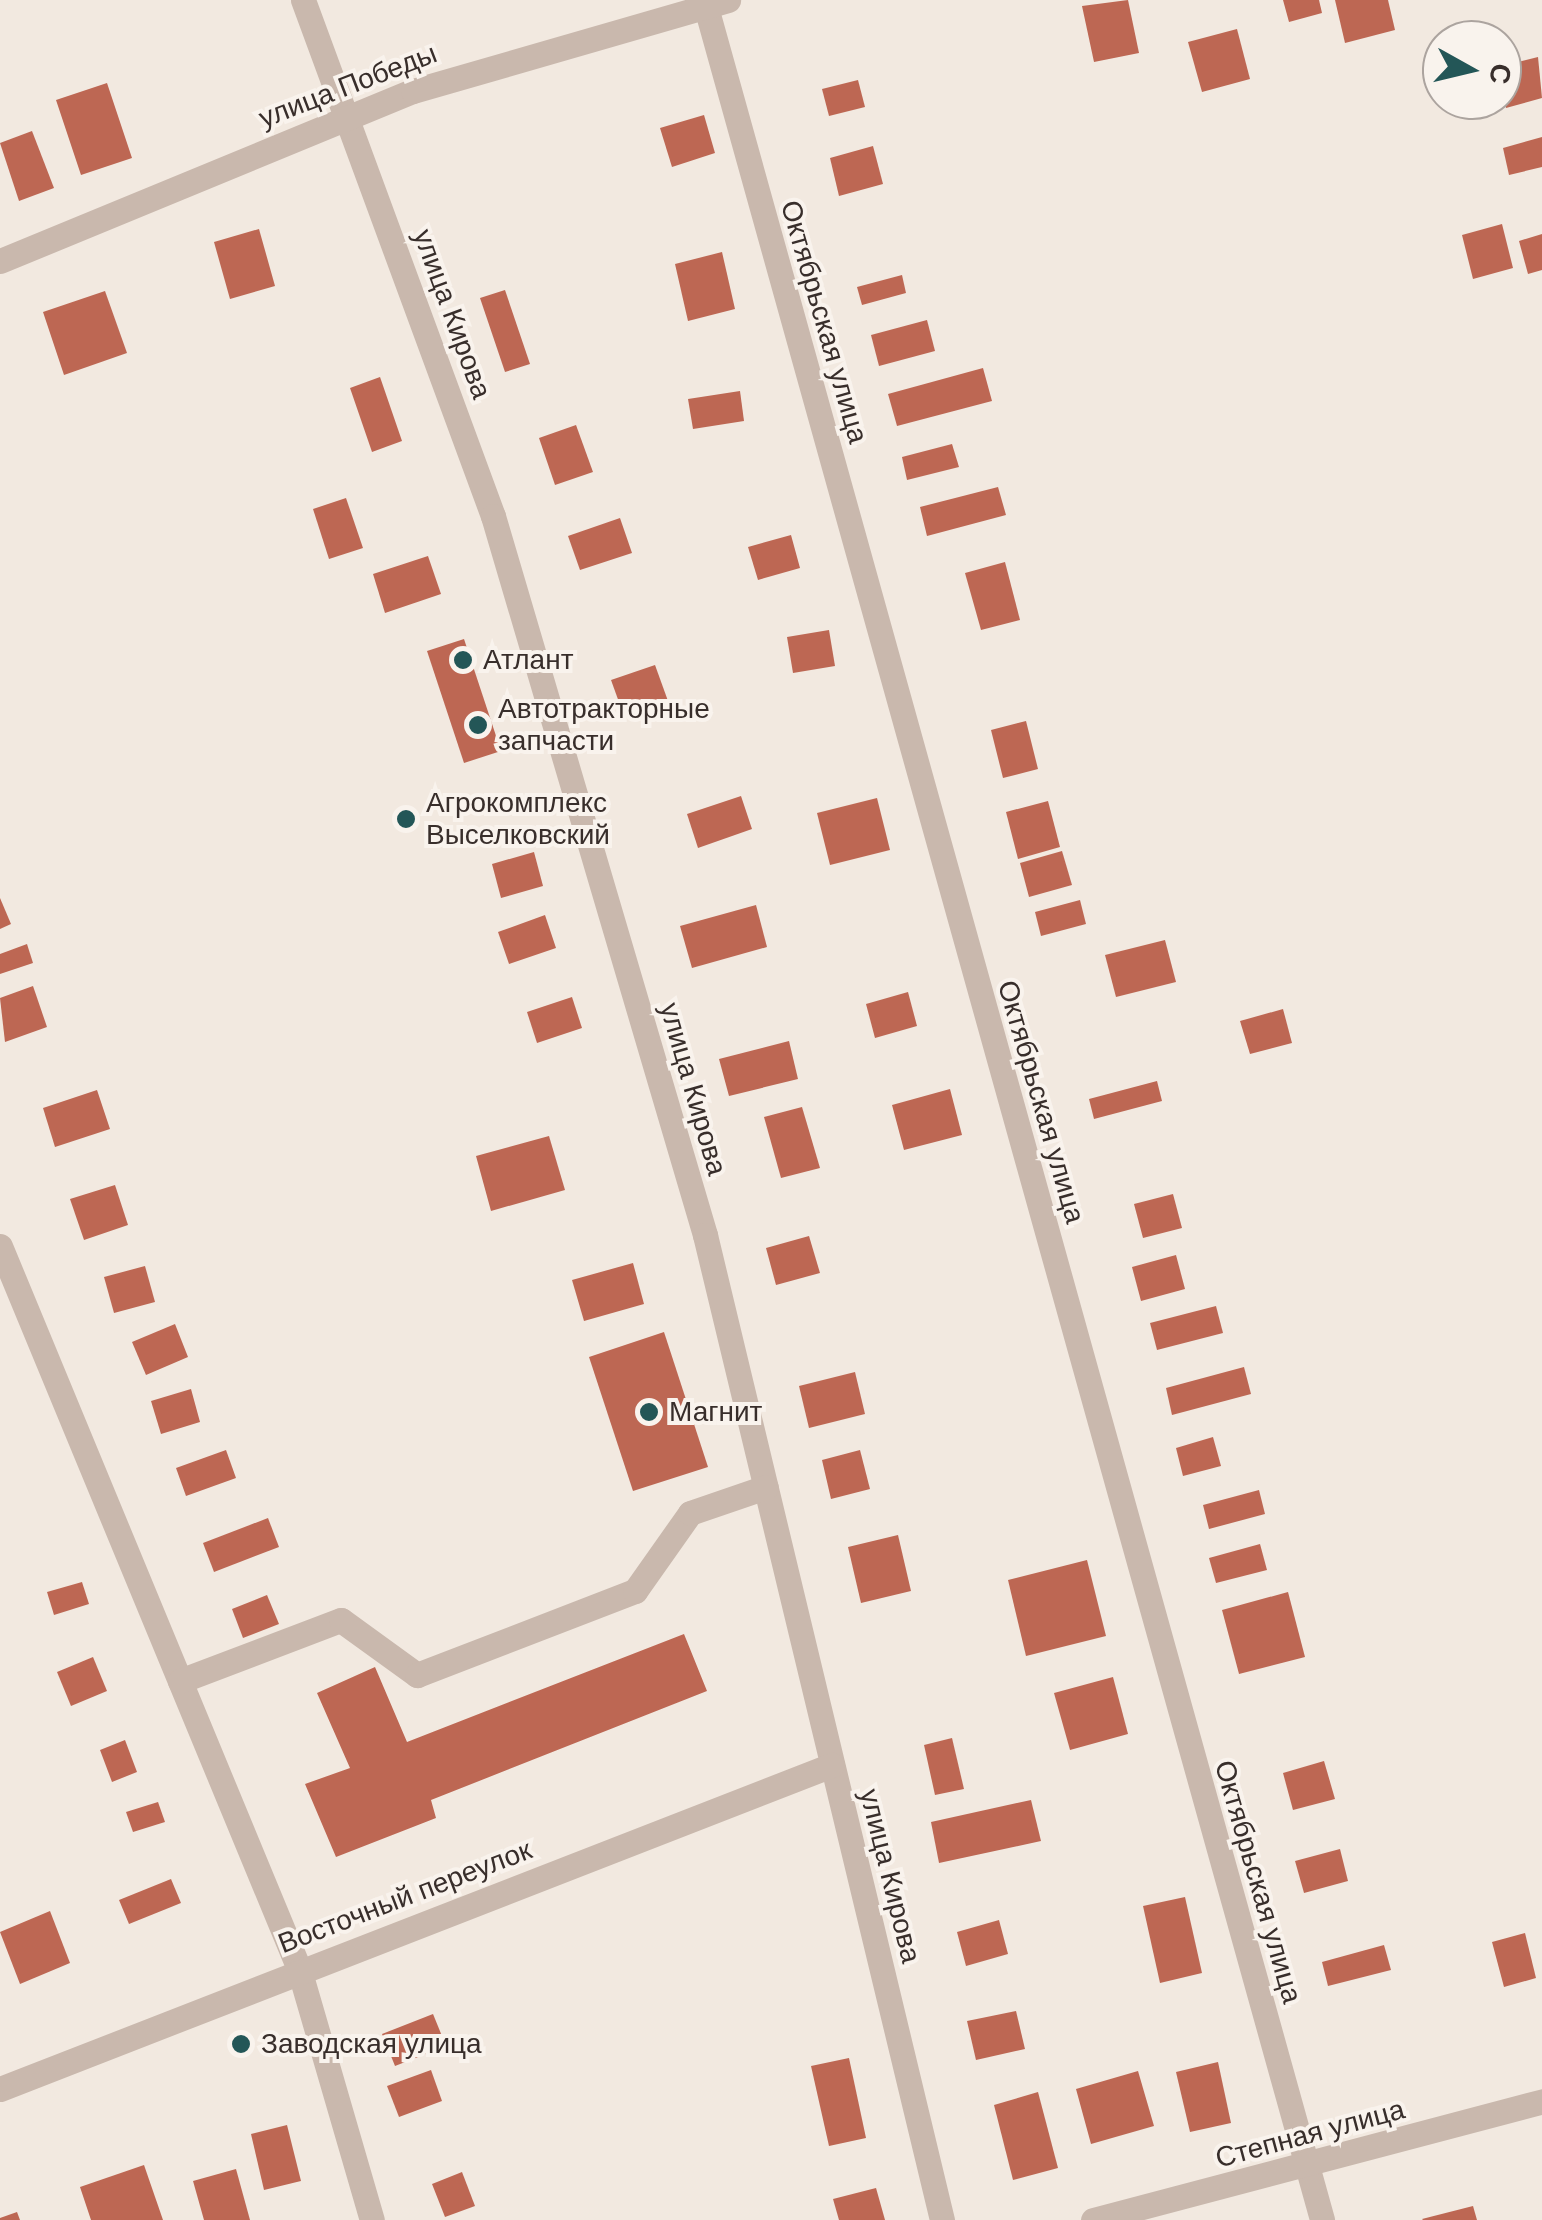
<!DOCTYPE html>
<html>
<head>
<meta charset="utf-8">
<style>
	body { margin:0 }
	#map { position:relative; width:1542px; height:2220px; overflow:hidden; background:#f2e9e0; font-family:Arial,sans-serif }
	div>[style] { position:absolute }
	.building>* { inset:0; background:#bd6753 }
	.minor>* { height:25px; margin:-12.5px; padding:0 12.5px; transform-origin:12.5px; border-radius:12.5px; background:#c9b8ad }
	.dots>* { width:28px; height:28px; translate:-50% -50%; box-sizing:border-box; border:5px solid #f9f3ed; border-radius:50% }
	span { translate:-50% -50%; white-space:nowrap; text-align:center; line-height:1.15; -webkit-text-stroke:8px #f9f3ed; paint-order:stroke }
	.street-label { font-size:28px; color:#382e2b }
	.poi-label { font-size:28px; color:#382e2b }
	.left { translate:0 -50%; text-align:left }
	.north { position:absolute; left:1422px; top:20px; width:100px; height:100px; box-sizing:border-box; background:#f9f3ed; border:2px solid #aca49f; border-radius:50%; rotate:98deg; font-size:28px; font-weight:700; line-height:40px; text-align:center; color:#382e2b }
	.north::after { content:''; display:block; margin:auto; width:35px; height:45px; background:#235657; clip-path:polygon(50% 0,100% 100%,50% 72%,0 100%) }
</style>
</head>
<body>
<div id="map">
	<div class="building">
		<div style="clip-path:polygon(1128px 0,1139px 53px,1094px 62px,1082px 6px)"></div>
		<div style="clip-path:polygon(1283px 0,1319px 0,1322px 13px,1289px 22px)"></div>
		<div style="clip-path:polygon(1335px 0,1388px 0,1395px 30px,1345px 43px)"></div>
		<div style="clip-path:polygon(1237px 29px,1250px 79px,1202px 92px,1188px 42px)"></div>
		<div style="clip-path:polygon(1538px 57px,1542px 98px,1506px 108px,1502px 66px)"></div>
		<div style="clip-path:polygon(858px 80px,865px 107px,829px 116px,822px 89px)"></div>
		<div style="clip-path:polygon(107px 83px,132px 158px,81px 175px,56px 100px)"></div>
		<div style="clip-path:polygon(704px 115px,715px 153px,672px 167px,660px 128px)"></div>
		<div style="clip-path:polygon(32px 131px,54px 188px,19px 201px,0 143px)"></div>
		<div style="clip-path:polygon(1542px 137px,1542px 167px,1509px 175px,1503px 148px)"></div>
		<div style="clip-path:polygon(873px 146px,883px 184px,839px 196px,830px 158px)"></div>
		<div style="clip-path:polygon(1502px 224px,1513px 268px,1473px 279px,1462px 235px)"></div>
		<div style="clip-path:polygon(259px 229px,275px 286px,230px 299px,214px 242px)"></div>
		<div style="clip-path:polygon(1542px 234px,1542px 270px,1528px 274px,1519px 241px)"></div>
		<div style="clip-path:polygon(722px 252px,735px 309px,688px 321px,675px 264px)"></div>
		<div style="clip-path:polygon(902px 275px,906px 293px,862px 305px,857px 287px)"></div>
		<div style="clip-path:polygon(505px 290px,530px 364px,505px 372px,480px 298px)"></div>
		<div style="clip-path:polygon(105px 291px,127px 353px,64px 375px,43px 312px)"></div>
		<div style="clip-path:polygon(927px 320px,935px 351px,879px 366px,871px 335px)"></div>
		<div style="clip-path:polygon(983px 368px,992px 401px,897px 426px,888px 394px)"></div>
		<div style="clip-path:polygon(380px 377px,402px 441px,372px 452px,350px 388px)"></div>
		<div style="clip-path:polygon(740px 391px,744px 421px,693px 429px,688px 399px)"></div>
		<div style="clip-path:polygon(576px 425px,593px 472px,555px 485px,539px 438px)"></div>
		<div style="clip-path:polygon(952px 444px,959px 467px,907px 480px,902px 457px)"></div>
		<div style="clip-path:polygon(998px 487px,1006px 515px,927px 536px,920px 507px)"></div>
		<div style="clip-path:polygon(346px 498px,363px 548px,329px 559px,313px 509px)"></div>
		<div style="clip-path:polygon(620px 518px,632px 553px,580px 570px,568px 536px)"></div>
		<div style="clip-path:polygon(791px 535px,800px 568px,758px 580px,748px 547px)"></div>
		<div style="clip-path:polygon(428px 556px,441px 594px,385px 613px,373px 574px)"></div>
		<div style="clip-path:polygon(1005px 562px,1020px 620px,981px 630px,965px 573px)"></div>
		<div style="clip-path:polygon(829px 630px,835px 666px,793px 673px,787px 637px)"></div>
		<div style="clip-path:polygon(464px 639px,501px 751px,464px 763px,427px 651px)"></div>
		<div style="clip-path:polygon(655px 665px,668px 701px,624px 716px,611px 680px)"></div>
		<div style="clip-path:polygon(1026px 721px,1038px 769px,1003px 778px,991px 730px)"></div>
		<div style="clip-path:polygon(741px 796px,752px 829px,698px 848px,687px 814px)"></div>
		<div style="clip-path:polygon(877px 798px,890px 850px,830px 865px,817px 813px)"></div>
		<div style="clip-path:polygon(1048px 801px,1060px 847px,1018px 859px,1006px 812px)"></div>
		<div style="clip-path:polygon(1062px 851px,1072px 885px,1029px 897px,1020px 863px)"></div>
		<div style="clip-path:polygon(534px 852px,543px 886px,501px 898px,492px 864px)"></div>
		<div style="clip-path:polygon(0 898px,11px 924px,0 929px)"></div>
		<div style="clip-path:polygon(1080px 900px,1086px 924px,1041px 936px,1035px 912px)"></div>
		<div style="clip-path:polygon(756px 905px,767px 947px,692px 968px,680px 926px)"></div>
		<div style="clip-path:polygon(545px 915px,556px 948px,509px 964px,498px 932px)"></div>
		<div style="clip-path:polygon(1165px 940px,1176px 982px,1116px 997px,1105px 955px)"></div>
		<div style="clip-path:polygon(27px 944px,33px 963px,0 974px,0 954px)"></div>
		<div style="clip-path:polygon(33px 986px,47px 1027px,5px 1042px,0 998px)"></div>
		<div style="clip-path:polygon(908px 992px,917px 1026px,875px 1038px,866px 1004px)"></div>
		<div style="clip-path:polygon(572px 997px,582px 1028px,537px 1043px,527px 1012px)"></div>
		<div style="clip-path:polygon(1283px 1009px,1292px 1043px,1250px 1054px,1240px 1021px)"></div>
		<div style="clip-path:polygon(789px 1041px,798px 1079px,729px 1096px,719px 1059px)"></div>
		<div style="clip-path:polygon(1157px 1081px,1162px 1101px,1094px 1119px,1089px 1099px)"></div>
		<div style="clip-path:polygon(950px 1089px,962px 1135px,904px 1150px,892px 1105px)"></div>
		<div style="clip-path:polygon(97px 1090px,110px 1129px,55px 1147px,43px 1108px)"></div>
		<div style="clip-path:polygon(802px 1107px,820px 1168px,781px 1178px,764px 1117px)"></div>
		<div style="clip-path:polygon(549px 1136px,565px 1190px,491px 1211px,476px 1156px)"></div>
		<div style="clip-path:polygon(115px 1185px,128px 1225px,84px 1240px,70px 1199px)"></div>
		<div style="clip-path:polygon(1173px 1194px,1182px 1228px,1143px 1238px,1134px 1204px)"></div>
		<div style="clip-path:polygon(809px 1236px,820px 1273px,776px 1285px,766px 1248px)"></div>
		<div style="clip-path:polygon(1176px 1255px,1185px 1289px,1141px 1301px,1132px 1267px)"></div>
		<div style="clip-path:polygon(633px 1263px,644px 1304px,584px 1321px,572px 1280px)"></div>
		<div style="clip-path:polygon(145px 1266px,155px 1302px,114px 1313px,104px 1277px)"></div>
		<div style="clip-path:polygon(1216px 1306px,1223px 1333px,1157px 1350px,1150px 1323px)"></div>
		<div style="clip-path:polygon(175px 1324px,188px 1357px,146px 1375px,132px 1342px)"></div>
		<div style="clip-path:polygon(664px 1332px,708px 1467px,633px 1491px,589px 1357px)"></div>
		<div style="clip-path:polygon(1244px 1367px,1251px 1394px,1172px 1415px,1166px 1388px)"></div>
		<div style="clip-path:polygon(855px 1372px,865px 1414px,809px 1428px,799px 1386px)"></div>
		<div style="clip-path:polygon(191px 1389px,200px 1422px,161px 1434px,151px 1401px)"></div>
		<div style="clip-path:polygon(1213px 1437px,1221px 1466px,1183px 1476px,1176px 1448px)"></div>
		<div style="clip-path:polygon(226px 1450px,236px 1478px,186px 1496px,176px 1468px)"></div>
		<div style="clip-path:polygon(860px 1450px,870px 1489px,831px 1499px,822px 1460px)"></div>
		<div style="clip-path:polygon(1259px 1490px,1265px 1514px,1209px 1529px,1203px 1505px)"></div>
		<div style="clip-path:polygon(268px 1518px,279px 1547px,214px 1572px,203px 1543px)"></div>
		<div style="clip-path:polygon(898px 1535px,911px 1591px,861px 1603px,848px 1547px)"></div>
		<div style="clip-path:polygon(1260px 1544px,1267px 1570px,1216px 1583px,1209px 1558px)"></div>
		<div style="clip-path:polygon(1087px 1560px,1106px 1636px,1026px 1656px,1008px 1580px)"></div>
		<div style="clip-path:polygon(82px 1582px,89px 1604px,54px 1615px,47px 1592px)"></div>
		<div style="clip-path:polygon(1288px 1592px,1305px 1657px,1239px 1674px,1222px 1610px)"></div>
		<div style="clip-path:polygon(267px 1595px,279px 1624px,243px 1638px,232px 1609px)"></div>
		<div style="clip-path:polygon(684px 1634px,707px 1691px,431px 1800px,436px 1818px,336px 1857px,305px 1784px,350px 1768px,317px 1693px,375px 1667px,407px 1742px)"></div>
		<div style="clip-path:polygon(93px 1657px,107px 1691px,71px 1706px,57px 1672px)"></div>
		<div style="clip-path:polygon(1113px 1677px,1128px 1734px,1070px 1750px,1054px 1693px)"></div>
		<div style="clip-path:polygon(952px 1738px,964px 1789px,935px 1795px,924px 1745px)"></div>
		<div style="clip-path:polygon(125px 1740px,137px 1772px,112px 1782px,100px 1750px)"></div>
		<div style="clip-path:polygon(1324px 1761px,1335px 1799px,1293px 1810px,1283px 1773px)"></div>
		<div style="clip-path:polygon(1031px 1800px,1041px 1841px,939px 1863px,931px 1822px)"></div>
		<div style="clip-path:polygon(158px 1802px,165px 1822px,133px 1832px,126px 1812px)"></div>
		<div style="clip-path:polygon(1340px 1849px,1348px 1881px,1304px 1893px,1295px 1861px)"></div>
		<div style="clip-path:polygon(171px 1879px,181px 1903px,129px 1924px,119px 1900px)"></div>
		<div style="clip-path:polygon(1185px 1897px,1202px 1973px,1160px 1983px,1143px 1906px)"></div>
		<div style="clip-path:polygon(50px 1911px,70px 1963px,20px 1984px,0 1932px)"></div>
		<div style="clip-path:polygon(999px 1920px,1008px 1954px,966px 1966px,957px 1932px)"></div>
		<div style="clip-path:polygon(1525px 1933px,1536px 1978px,1504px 1987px,1492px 1942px)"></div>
		<div style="clip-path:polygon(1384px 1945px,1391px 1970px,1328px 1986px,1322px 1962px)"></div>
		<div style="clip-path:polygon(1016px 2011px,1025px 2049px,976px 2060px,967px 2021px)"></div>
		<div style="clip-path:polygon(433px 2014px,446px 2046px,395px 2066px,382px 2034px)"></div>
		<div style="clip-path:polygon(849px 2058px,866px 2138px,829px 2146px,811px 2066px)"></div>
		<div style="clip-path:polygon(1218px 2062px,1231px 2123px,1190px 2132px,1176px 2072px)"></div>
		<div style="clip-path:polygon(431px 2070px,442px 2101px,399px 2117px,387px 2086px)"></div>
		<div style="clip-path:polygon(1138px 2071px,1154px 2126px,1091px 2144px,1076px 2089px)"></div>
		<div style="clip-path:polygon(1038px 2092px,1058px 2168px,1013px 2180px,994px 2105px)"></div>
		<div style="clip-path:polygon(287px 2125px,301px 2181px,264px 2190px,251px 2134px)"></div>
		<div style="clip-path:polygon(144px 2165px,163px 2220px,91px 2220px,80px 2187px)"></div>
		<div style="clip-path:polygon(236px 2169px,250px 2220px,204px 2220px,193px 2181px)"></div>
		<div style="clip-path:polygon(462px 2172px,475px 2206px,445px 2217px,432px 2184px)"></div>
		<div style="clip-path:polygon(876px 2188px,885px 2220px,839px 2220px,833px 2199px)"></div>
		<div style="clip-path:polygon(1473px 2206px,1477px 2220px,1423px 2220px,1422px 2219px)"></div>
		<div style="clip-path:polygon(17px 2212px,20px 2220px,0 2220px,0 2218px)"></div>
	</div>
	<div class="minor">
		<div style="left:303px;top:0;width:550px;rotate:69.79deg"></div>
		<div style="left:493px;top:516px;width:750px;rotate:73.57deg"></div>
		<div style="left:705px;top:1235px;width:1013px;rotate:76.47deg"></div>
		<div style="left:704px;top:0;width:2304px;rotate:74.44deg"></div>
		<div style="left:0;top:261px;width:447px;rotate:-22.4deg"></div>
		<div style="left:413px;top:91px;width:328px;rotate:-16.1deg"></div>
		<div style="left:0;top:1246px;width:782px;rotate:67.53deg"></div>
		<div style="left:299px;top:1969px;width:261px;rotate:73.8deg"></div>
		<div style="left:180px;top:1681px;width:172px;rotate:-20.8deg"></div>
		<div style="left:341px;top:1620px;width:94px;rotate:35.9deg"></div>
		<div style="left:417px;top:1675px;width:234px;rotate:-21.1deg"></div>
		<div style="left:635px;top:1591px;width:95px;rotate:-54.8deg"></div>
		<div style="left:690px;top:1513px;width:80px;rotate:-18.9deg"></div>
		<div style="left:0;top:2089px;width:893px;rotate:-21.28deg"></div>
		<div style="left:1093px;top:2220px;width:465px;rotate:-14.8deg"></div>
	</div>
	<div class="dots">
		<div style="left:463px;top:660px;background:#235657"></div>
		<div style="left:478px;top:725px;background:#235657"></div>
		<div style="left:406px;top:819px;background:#235657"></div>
		<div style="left:649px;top:1412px;background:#235657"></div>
		<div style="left:241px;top:2044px;background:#235657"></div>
	</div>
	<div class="street-label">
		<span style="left:348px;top:86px;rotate:-21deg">улица Победы</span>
		<span style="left:452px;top:314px;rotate:70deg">улица Кирова</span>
		<span style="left:824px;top:322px;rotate:74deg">Октябрьская улица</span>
		<span style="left:693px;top:1089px;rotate:74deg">улица Кирова</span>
		<span style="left:1041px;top:1102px;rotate:74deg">Октябрьская улица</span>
		<span style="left:890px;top:1876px;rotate:76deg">улица Кирова</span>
		<span style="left:1258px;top:1882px;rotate:74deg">Октябрьская улица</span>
		<span style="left:405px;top:1897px;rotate:-21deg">Восточный переулок</span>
		<span style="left:1310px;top:2134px;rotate:-15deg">Степная улица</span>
	</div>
	<div class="poi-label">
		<span class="left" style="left:483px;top:660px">Атлант</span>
		<span class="left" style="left:498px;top:725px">Автотракторные<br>запчасти</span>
		<span class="left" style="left:426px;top:819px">Агрокомплекс<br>Выселковский</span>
		<span class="left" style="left:669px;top:1412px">Магнит</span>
		<span class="left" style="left:261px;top:2044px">Заводская улица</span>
	</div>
	<div class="north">С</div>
</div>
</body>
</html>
